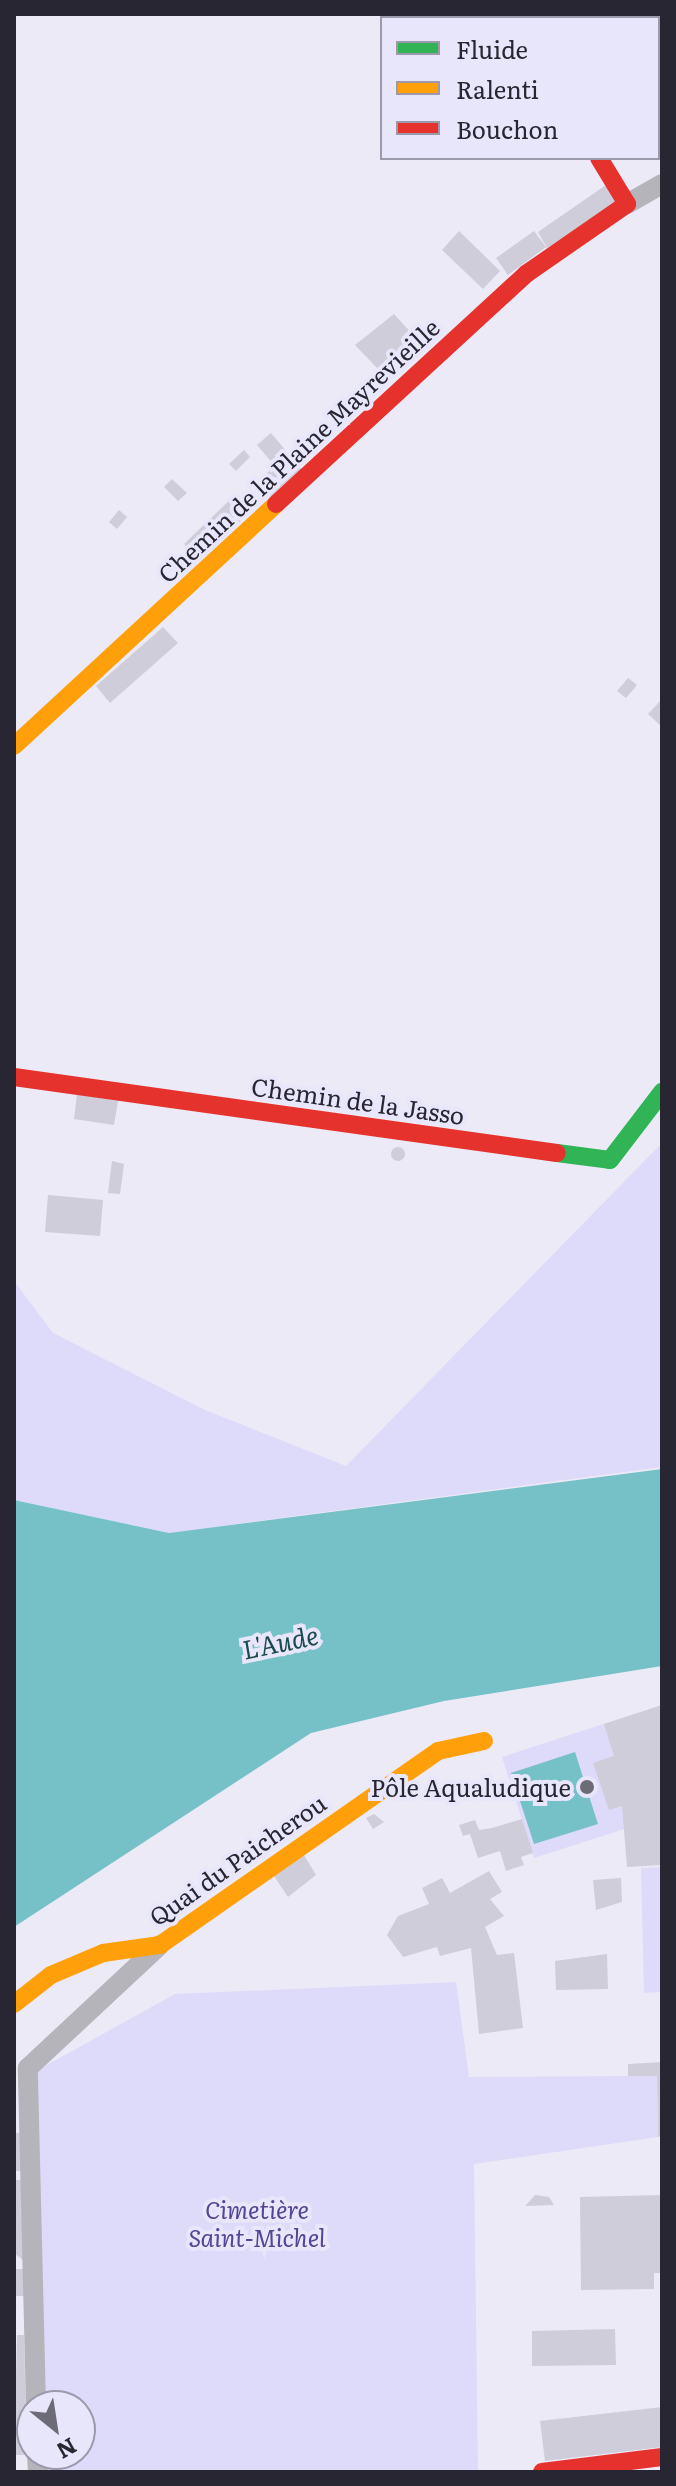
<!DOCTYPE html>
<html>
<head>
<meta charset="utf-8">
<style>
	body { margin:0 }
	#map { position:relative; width:676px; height:2486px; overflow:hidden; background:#eceaf6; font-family:Literata,serif }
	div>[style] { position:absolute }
	.green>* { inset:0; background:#dedaf9 }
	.water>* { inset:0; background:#76c1c8 }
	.building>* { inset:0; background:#cecdd9 }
	.round { border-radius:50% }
	.street>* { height:20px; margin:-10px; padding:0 10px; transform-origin:10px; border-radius:10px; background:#b4b4ba }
	.fast>* { height:18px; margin:-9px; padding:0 9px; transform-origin:9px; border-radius:9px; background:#30b455 }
	.slow>* { height:18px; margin:-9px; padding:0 9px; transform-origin:9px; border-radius:9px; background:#ff9f0a }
	.jam>* { height:18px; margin:-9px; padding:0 9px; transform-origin:9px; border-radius:9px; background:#e5322d }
	.dots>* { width:22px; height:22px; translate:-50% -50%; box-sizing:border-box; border:4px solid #e8e6fa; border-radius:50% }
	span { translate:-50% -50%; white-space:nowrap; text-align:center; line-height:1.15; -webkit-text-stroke:8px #e8e6fa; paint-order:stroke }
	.street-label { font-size:24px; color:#282632 }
	.poi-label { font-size:24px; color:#282632 }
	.right { translate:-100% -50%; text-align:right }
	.park-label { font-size:24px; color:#564494; font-style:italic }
	.water-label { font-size:26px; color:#1c4b4e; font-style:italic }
	.frame { position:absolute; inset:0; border:16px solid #282632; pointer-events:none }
	.legend { position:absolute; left:380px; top:16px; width:280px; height:144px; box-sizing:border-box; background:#e8e6fa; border:2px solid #9b99aa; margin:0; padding:10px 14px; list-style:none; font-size:24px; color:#282632 }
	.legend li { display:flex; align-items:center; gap:16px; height:40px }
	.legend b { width:40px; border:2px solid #9b99aa }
	.north { position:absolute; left:16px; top:2390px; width:80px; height:80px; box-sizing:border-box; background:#e8e6fa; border:2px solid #9b99aa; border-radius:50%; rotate:150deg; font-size:22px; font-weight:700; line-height:32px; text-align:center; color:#282632 }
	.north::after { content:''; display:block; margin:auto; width:28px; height:36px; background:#6d6b77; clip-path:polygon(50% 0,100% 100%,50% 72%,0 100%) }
</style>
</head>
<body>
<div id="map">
	<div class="green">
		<div style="clip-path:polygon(662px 1143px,662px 1467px,169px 1533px,14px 1500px,14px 1281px,53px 1333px,205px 1410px,346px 1466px)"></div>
		<div style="clip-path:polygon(662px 1705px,662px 1817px,534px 1858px,502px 1757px)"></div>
		<div style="clip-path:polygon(662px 1867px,662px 1992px,644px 1993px,641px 1868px)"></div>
		<div style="clip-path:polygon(456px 1982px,469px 2077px,657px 2076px,658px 2137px,474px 2164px,478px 2472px,45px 2472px,44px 2454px,80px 2454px,80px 2406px,43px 2406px,36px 2071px,175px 1994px)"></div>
	</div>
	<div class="water">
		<div style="clip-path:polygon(662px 1469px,662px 1666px,444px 1701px,311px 1733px,14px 1927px,14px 1500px,169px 1533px)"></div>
		<div style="clip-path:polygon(575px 1752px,598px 1824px,534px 1844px,511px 1773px)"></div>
	</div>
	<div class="building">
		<div style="clip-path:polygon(606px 185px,618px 204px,547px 248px,538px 232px)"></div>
		<div style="clip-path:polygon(459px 231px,500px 271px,483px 289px,442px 250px)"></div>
		<div style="clip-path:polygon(534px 231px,546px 247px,508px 275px,496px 258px)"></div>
		<div style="clip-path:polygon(394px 314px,414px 336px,378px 369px,355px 345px)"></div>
		<div style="clip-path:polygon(271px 433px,302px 470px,270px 497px,256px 482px,275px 466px,257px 445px)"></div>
		<div style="clip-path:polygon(244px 450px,250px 457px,236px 471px,229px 464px)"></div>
		<div style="clip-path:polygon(172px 479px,187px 493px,178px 501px,164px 487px)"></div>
		<div style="clip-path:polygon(235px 495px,253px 509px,200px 560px,184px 544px)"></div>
		<div style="clip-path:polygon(119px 510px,127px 517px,117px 529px,109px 522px)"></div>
		<div style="clip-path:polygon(163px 627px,178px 643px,110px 703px,96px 686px)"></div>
		<div style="clip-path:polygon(628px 678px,637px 685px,626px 698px,617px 691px)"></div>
		<div style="clip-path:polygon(662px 699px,662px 727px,648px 714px)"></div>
		<div style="clip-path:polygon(77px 1094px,118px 1101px,114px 1125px,74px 1119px)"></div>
		<div class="round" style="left:391px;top:1147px;width:14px;height:14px"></div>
		<div style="clip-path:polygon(112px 1161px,124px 1164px,120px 1194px,108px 1193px)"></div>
		<div style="clip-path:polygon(48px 1195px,103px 1200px,100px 1236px,45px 1232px)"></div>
		<div style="clip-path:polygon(662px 1705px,662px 1865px,627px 1867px,622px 1806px,609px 1810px,593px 1763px,614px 1756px,604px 1724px)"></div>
		<div style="clip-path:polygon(374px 1814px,384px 1822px,373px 1829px,366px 1818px)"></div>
		<div style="clip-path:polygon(522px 1819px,533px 1853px,521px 1857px,524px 1865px,506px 1871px,500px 1851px,478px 1858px,470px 1834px,463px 1836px,459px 1825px,475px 1820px,479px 1830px,492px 1828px)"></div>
		<div style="clip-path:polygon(304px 1855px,316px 1875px,288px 1897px,274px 1876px)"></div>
		<div style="clip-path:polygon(489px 1871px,502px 1892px,490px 1899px,504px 1916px,485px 1927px,497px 1955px,514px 1953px,523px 2028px,479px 2034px,471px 1948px,440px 1956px,437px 1947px,403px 1957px,387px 1935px,398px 1916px,429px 1904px,422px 1888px,442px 1878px,450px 1893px)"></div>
		<div style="clip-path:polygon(621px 1878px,622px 1902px,596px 1910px,593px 1880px)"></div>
		<div style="clip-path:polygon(607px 1954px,608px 1989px,556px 1990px,555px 1961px)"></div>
		<div style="clip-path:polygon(662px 2062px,662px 2136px,658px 2137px,657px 2076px,628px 2076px,628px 2064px)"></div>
		<div style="clip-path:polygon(14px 2133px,20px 2133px,21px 2171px,14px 2171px)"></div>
		<div style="clip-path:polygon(14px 2180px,21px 2180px,23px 2260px,14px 2253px)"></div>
		<div style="clip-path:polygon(535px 2195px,549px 2197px,554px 2205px,525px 2206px)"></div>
		<div style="clip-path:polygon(662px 2195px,662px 2273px,654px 2273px,654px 2289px,581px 2290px,580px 2197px)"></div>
		<div style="clip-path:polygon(14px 2269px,23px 2269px,24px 2296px,14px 2296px)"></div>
		<div style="clip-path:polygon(615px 2329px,616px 2365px,532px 2366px,532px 2331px)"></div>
		<div style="clip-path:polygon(17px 2335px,24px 2335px,27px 2455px,14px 2455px)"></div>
		<div style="clip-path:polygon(662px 2407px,662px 2447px,545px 2461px,540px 2421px)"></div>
	</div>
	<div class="street">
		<div style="left:513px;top:14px;width:4px;rotate:63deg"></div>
		<div style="left:627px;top:204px;width:40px;rotate:-29.7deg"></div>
		<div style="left:36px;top:2406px;width:338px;rotate:-91.4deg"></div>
		<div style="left:28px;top:2068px;width:180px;rotate:-43deg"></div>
		<div style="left:37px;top:2454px;width:18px;rotate:87deg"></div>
	</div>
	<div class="fast">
		<div style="left:557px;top:1153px;width:53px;rotate:7.5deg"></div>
		<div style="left:610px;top:1160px;width:86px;rotate:-52.6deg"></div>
	</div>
	<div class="slow">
		<div style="left:14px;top:746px;width:357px;rotate:-42.7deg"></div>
		<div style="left:14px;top:2004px;width:47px;rotate:-38.1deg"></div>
		<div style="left:51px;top:1975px;width:56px;rotate:-22.9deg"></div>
		<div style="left:103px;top:1953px;width:58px;rotate:-8deg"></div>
		<div style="left:160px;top:1945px;width:339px;rotate:-34.9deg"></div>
		<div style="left:438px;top:1751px;width:47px;rotate:-12.3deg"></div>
	</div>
	<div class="jam">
		<div style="left:276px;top:504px;width:340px;rotate:-42.6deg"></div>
		<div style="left:526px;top:274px;width:123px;rotate:-34.7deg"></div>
		<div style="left:627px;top:204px;width:54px;rotate:-121.3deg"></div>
		<div style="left:14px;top:1077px;width:548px;rotate:7.97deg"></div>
		<div style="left:542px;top:2472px;width:121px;rotate:-7.1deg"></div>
	</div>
	<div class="dots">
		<div style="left:587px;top:1787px;background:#6d6b77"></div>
	</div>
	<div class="street-label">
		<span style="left:298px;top:450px;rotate:-43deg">Chemin de la Plaine Mayrevieille</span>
		<span style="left:358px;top:1100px;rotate:8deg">Chemin de la Jasso</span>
		<span style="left:237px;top:1859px;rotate:-35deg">Quai du Paicherou</span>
	</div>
	<div class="poi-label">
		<span class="right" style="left:571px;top:1787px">Pôle Aqualudique</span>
	</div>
	<div class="park-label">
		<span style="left:257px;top:2223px">Cimetière<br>Saint-Michel</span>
	</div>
	<div class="water-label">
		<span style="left:280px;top:1641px;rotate:-12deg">L'Aude</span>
	</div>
	<div class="frame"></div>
	<ul class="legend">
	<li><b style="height:10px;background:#30b455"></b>Fluide</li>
	<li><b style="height:10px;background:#ff9f0a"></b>Ralenti</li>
	<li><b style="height:10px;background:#e5322d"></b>Bouchon</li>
	</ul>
	<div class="north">N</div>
</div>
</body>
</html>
